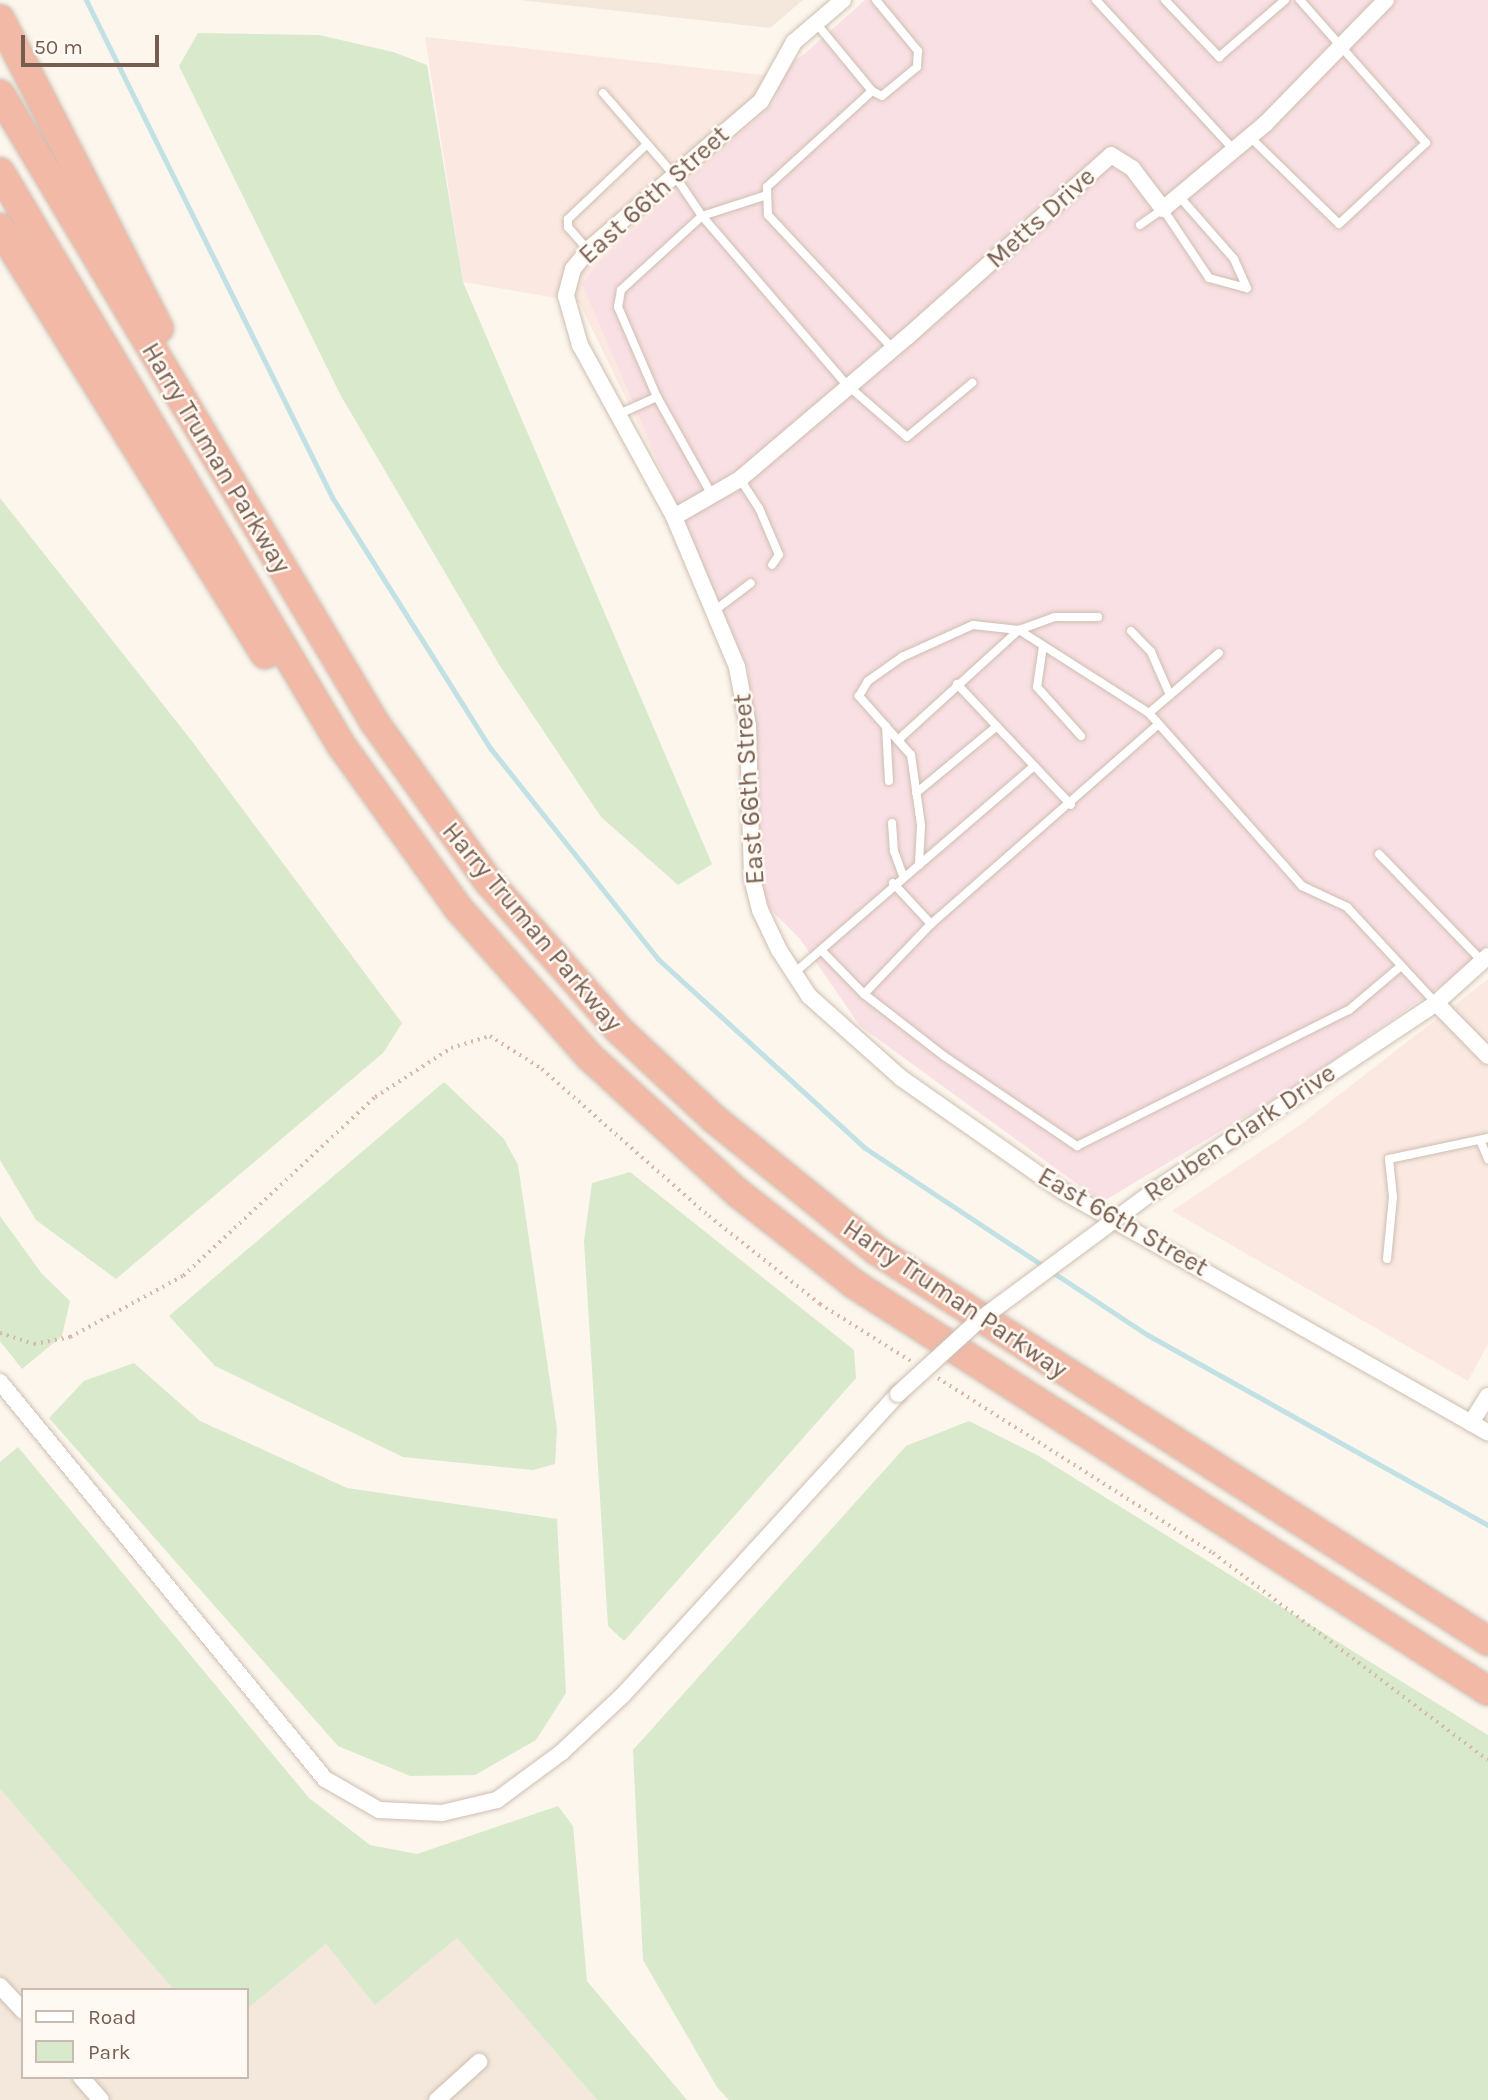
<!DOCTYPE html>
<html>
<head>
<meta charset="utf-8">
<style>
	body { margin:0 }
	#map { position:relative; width:1488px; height:2100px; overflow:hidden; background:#fcf6ed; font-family:Karla,sans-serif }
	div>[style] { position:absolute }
	.residential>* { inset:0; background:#f3e8db }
	.commercial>* { inset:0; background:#fbe9e1 }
	.medical>* { inset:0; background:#f9e0e4 }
	.green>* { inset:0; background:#d8eacb }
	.stream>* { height:5px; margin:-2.5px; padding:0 2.5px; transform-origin:2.5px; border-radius:2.5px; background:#c1e1e5 }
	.path>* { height:3.5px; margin-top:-1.75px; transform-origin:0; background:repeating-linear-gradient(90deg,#d6b9a8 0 2px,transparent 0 7px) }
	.roads { filter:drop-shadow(0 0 2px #cebeb1) drop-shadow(0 0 2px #cebeb1) }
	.lane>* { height:8px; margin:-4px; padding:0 4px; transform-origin:4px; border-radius:4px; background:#fff }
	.street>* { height:16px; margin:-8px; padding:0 8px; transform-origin:8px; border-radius:8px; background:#fff }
	.highway>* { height:28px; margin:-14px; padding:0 14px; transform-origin:14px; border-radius:14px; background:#f2b9a7 }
	.bridges { filter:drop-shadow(0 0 2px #cebeb1) drop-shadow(0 0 2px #cebeb1) }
	.street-bridge>* { height:16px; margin:-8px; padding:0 8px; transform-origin:8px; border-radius:8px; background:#fff }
	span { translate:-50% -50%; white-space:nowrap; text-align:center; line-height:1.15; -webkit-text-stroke:5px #fefaf3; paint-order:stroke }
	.street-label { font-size:26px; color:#775d4f }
	.legend { position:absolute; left:21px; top:1988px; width:228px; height:91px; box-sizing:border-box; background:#fefaf3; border:2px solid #c8bbb1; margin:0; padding:9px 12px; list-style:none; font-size:21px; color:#775d4f }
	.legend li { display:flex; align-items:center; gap:14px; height:35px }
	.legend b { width:35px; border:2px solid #c8bbb1 }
	.scale { position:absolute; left:21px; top:35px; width:138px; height:32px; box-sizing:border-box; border:4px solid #775d4f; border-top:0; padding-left:9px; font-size:21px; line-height:24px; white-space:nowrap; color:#775d4f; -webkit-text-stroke:5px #fefaf3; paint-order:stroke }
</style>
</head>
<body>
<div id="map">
	<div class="residential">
		<div style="clip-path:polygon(520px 0,803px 0,770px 28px)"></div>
		<div style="clip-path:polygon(0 1789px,174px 1990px,23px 1990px,23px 2077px,247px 2077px,247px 2009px,326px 1944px,375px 2004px,457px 1938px,597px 2100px,0 2100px)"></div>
	</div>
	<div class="commercial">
		<div style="clip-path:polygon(921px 0,713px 578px,579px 302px,463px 282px,425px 37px,762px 75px)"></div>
		<div style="clip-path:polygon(1488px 979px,1488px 1344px,1468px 1381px,1172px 1211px,1300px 1125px)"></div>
	</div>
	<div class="medical">
		<div style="clip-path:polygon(865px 0,1488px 0,1488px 945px,1448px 981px,1290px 1090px,1102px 1202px,860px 1026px,800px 939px,769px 908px,761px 888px,755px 832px,748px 670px,582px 284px,602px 259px,775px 102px,785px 71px)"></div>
	</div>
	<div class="green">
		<div style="clip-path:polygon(198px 33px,319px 35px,393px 52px,427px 65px,463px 282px,712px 864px,678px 885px,601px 817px,500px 666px,341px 396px,179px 66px)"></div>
		<div style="clip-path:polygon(0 498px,191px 740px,402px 1023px,383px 1053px,116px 1279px,36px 1220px,0 1160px)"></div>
		<div style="clip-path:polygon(444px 1082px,504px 1139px,518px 1165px,557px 1429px,555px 1464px,533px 1470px,403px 1457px,215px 1366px,169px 1316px)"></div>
		<div style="clip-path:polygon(630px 1172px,854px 1350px,856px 1378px,624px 1641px,608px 1626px,584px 1241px,592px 1183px)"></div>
		<div style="clip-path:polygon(0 1216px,42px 1274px,70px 1301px,62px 1336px,22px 1369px,0 1341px)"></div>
		<div style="clip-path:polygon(134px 1363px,200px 1421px,347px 1488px,557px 1519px,566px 1693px,536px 1740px,475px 1775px,410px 1776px,338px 1746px,49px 1418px,84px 1381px)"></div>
		<div style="clip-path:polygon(969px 1421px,1037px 1455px,1488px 1735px,1488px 2100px,729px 2100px,717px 2087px,643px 1960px,633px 1750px,906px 1446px)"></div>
		<div style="clip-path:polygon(18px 1447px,309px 1798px,370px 1845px,417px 1854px,558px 1806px,573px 1826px,587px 1981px,687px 2100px,597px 2100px,457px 1938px,375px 2005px,326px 1944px,247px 2009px,247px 1990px,174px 1990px,0 1789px,0 1462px)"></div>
	</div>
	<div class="stream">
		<div style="left:86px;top:0;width:555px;rotate:63.67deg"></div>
		<div style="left:332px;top:497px;width:298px;rotate:57.8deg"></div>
		<div style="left:491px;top:749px;width:268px;rotate:51.5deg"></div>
		<div style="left:658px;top:959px;width:280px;rotate:42.4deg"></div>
		<div style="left:865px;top:1148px;width:337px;rotate:33.5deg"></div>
		<div style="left:1146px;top:1334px;width:392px;rotate:29.2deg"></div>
	</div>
	<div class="path">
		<div style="left:0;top:1333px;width:36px;rotate:18deg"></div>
		<div style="left:34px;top:1344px;width:37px;rotate:-11deg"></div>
		<div style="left:70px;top:1337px;width:128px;rotate:-28.4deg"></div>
		<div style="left:183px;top:1276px;width:262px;rotate:-43deg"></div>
		<div style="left:375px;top:1097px;width:90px;rotate:-32.8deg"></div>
		<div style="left:451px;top:1048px;width:41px;rotate:-17.1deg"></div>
		<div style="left:490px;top:1036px;width:62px;rotate:32.4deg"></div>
		<div style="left:542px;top:1069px;width:222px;rotate:41.4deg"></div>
		<div style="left:709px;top:1216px;width:142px;rotate:38.4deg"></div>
		<div style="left:820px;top:1304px;width:107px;rotate:32.1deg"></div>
		<div style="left:938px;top:1378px;width:326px;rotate:32.5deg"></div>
		<div style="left:1213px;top:1553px;width:344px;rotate:37deg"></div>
	</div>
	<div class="roads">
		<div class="lane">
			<div style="left:876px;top:0;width:66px;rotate:50.5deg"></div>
			<div style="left:918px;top:51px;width:16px;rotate:94deg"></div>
			<div style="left:917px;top:67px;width:45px;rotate:140.4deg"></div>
			<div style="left:882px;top:96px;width:11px;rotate:-153deg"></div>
			<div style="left:872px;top:91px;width:142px;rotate:137.6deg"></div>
			<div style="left:767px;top:187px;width:28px;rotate:88deg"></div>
			<div style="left:768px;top:215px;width:183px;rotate:47deg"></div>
			<div style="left:1096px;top:0;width:204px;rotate:47.4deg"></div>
			<div style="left:1165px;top:0;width:79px;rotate:46.5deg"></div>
			<div style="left:1219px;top:57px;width:87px;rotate:-40.8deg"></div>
			<div style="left:816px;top:23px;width:88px;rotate:50.5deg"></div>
			<div style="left:603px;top:93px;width:110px;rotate:49.1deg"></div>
			<div style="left:675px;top:176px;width:48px;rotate:56deg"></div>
			<div style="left:702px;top:216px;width:68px;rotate:-17.9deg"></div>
			<div style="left:1250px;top:137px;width:124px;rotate:44.3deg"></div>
			<div style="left:1339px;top:224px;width:119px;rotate:-43deg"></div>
			<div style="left:1426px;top:143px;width:191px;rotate:-131.4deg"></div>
			<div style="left:1178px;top:195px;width:85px;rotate:48.8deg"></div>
			<div style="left:1234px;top:259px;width:32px;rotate:66deg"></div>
			<div style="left:1140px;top:225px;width:28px;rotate:-35deg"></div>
			<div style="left:1163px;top:209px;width:83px;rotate:56.3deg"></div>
			<div style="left:1209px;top:278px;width:39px;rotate:15deg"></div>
			<div style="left:588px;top:250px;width:30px;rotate:-131deg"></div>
			<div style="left:568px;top:227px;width:8px;rotate:-90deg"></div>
			<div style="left:568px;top:219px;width:106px;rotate:-43.5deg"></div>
			<div style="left:657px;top:397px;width:112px;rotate:60.7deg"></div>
			<div style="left:617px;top:415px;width:44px;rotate:-24.2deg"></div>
			<div style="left:657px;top:397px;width:98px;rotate:-113.4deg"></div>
			<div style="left:618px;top:307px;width:17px;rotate:-80deg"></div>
			<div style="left:621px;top:290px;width:110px;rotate:-42.4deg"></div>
			<div style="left:702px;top:216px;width:223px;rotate:49.4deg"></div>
			<div style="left:847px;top:385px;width:79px;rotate:40.9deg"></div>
			<div style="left:907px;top:437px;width:85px;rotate:-39.7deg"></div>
			<div style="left:740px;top:479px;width:35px;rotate:57deg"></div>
			<div style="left:759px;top:508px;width:51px;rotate:66.9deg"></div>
			<div style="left:779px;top:555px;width:12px;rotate:125deg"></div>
			<div style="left:714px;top:611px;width:46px;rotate:-37.1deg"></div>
			<div style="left:1131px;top:631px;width:29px;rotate:46deg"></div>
			<div style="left:1151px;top:652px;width:47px;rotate:66.2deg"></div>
			<div style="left:1043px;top:646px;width:41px;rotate:98.3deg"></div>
			<div style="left:1037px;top:687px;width:66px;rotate:48.1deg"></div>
			<div style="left:957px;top:684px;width:166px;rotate:46.7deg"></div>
			<div style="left:1149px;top:713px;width:92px;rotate:-40.6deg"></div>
			<div style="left:886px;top:726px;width:55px;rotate:86.9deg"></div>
			<div style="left:898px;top:740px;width:164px;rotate:-42.3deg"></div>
			<div style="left:1019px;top:630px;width:38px;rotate:-20deg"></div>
			<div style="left:1055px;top:617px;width:43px"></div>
			<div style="left:916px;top:793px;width:105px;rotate:-39.6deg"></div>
			<div style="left:892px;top:823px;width:28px;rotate:86deg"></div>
			<div style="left:894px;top:851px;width:27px;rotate:70deg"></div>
			<div style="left:1379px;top:854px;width:149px;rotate:46.1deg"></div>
			<div style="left:919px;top:865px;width:152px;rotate:-40.7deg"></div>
			<div style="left:893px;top:883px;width:56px;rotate:47.2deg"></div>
			<div style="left:821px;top:950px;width:62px;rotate:45.7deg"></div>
			<div style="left:864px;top:994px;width:101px;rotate:37.8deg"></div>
			<div style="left:944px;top:1056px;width:161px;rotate:34.1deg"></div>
			<div style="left:1077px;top:1146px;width:304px;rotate:-26.6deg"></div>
			<div style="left:1349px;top:1010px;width:68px;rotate:-40.2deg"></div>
			<div style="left:793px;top:974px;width:167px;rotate:-40.9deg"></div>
			<div style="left:919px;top:865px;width:40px;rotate:-87.1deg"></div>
			<div style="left:921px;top:825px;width:71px;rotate:-98.1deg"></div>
			<div style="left:911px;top:755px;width:79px;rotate:-131.4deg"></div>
			<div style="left:859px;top:696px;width:17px;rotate:-59deg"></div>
			<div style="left:868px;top:681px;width:42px;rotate:-35.2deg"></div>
			<div style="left:902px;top:657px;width:78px;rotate:-24.3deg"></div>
			<div style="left:973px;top:625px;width:46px;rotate:6.2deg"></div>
			<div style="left:1019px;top:630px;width:154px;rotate:32.6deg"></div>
			<div style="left:1149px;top:713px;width:231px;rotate:48.5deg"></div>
			<div style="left:1302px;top:886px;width:50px;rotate:25deg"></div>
			<div style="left:1347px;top:907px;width:131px;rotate:47.2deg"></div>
			<div style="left:864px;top:994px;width:97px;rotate:-46.3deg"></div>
			<div style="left:931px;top:924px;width:303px;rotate:-41.3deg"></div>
			<div style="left:1480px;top:1140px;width:21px;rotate:67deg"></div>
			<div style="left:1387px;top:1259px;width:62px;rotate:-84.5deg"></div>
			<div style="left:1393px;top:1197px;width:38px;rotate:-96deg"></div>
			<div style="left:1389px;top:1159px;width:101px;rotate:-12deg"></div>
		</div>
		<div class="street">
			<div style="left:843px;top:0;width:65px;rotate:139.4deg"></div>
			<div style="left:794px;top:42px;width:68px;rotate:119.2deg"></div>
			<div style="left:761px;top:101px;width:225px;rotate:139.3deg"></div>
			<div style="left:590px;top:248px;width:27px;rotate:129deg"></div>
			<div style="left:573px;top:269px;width:28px;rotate:105deg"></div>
			<div style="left:566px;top:296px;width:51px;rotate:74.1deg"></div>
			<div style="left:580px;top:345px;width:196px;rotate:61.3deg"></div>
			<div style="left:674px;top:517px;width:163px;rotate:67.2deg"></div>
			<div style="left:737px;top:667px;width:60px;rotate:79.4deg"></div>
			<div style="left:748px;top:726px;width:152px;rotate:88.5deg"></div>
			<div style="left:752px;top:878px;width:33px;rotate:76deg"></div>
			<div style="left:760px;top:910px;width:44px;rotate:64.6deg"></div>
			<div style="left:779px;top:950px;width:55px;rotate:56.9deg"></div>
			<div style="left:809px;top:996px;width:123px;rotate:41.7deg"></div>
			<div style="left:901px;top:1078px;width:195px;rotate:35deg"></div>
			<div style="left:1061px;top:1190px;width:491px;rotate:29.6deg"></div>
			<div style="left:674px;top:517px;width:76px;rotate:-29.9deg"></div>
			<div style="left:740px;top:479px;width:219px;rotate:-40.4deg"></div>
			<div style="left:907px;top:337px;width:273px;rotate:-41.7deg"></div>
			<div style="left:1111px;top:155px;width:25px;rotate:32deg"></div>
			<div style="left:1132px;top:168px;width:51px;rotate:52.9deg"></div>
			<div style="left:1163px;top:209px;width:133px;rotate:-39.8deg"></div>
			<div style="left:1265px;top:124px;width:173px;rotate:-45.7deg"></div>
			<div style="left:1436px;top:1003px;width:74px;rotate:45.5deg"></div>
			<div style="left:1155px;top:1190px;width:338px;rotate:-33.6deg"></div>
			<div style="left:1436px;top:1003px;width:70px;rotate:-42.1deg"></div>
			<div style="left:0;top:1382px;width:513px;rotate:50.69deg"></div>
			<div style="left:325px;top:1779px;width:62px;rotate:29.9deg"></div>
			<div style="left:379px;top:1810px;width:63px;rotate:2.7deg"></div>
			<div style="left:442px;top:1813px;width:57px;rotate:-13.3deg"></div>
			<div style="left:497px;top:1800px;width:81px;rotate:-36.4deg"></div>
			<div style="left:562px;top:1752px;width:83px;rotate:-43.1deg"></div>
			<div style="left:623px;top:1695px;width:408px;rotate:-47.6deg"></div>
			<div style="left:1471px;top:1423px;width:32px;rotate:-58deg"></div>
			<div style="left:0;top:1986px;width:34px;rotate:47deg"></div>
			<div style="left:81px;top:2077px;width:30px;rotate:49deg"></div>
			<div style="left:437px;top:2100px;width:57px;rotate:-42.1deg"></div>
		</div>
		<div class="highway">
			<div style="left:0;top:19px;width:348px;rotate:62.8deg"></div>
			<div style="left:0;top:94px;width:732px;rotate:59.2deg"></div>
			<div style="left:375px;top:723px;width:196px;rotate:54.4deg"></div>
			<div style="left:489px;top:882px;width:196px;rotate:48.7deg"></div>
			<div style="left:618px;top:1029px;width:130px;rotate:43.1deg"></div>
			<div style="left:713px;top:1118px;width:211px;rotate:39deg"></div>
			<div style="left:877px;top:1251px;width:725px;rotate:32.55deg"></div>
			<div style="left:0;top:172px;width:667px;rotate:59.24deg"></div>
			<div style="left:341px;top:745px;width:201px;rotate:54.3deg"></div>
			<div style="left:458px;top:908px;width:199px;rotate:48.5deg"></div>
			<div style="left:590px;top:1057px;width:201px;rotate:42.6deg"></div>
			<div style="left:738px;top:1193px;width:147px;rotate:38.1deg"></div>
			<div style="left:854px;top:1284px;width:753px;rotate:32.7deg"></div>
			<div style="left:0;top:228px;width:502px;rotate:58.12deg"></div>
		</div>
	</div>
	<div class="bridges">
		<div class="street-bridge">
			<div style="left:898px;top:1394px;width:108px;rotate:-42.4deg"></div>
			<div style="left:978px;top:1321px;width:220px;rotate:-36.5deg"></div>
		</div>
	</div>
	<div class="street-label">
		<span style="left:654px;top:195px;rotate:-42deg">East 66th Street</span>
		<span style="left:1041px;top:218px;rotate:-42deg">Metts Drive</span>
		<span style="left:216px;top:458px;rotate:59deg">Harry Truman Parkway</span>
		<span style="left:749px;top:789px;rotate:-94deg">East 66th Street</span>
		<span style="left:532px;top:927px;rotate:50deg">Harry Truman Parkway</span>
		<span style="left:1240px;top:1133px;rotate:-34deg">Reuben Clark Drive</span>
		<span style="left:1123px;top:1222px;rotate:30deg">East 66th Street</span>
		<span style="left:955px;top:1299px;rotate:34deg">Harry Truman Parkway</span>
	</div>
	<ul class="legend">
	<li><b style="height:9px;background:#fff"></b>Road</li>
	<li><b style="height:19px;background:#d8eacb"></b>Park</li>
	</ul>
	<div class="scale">50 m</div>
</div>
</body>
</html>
